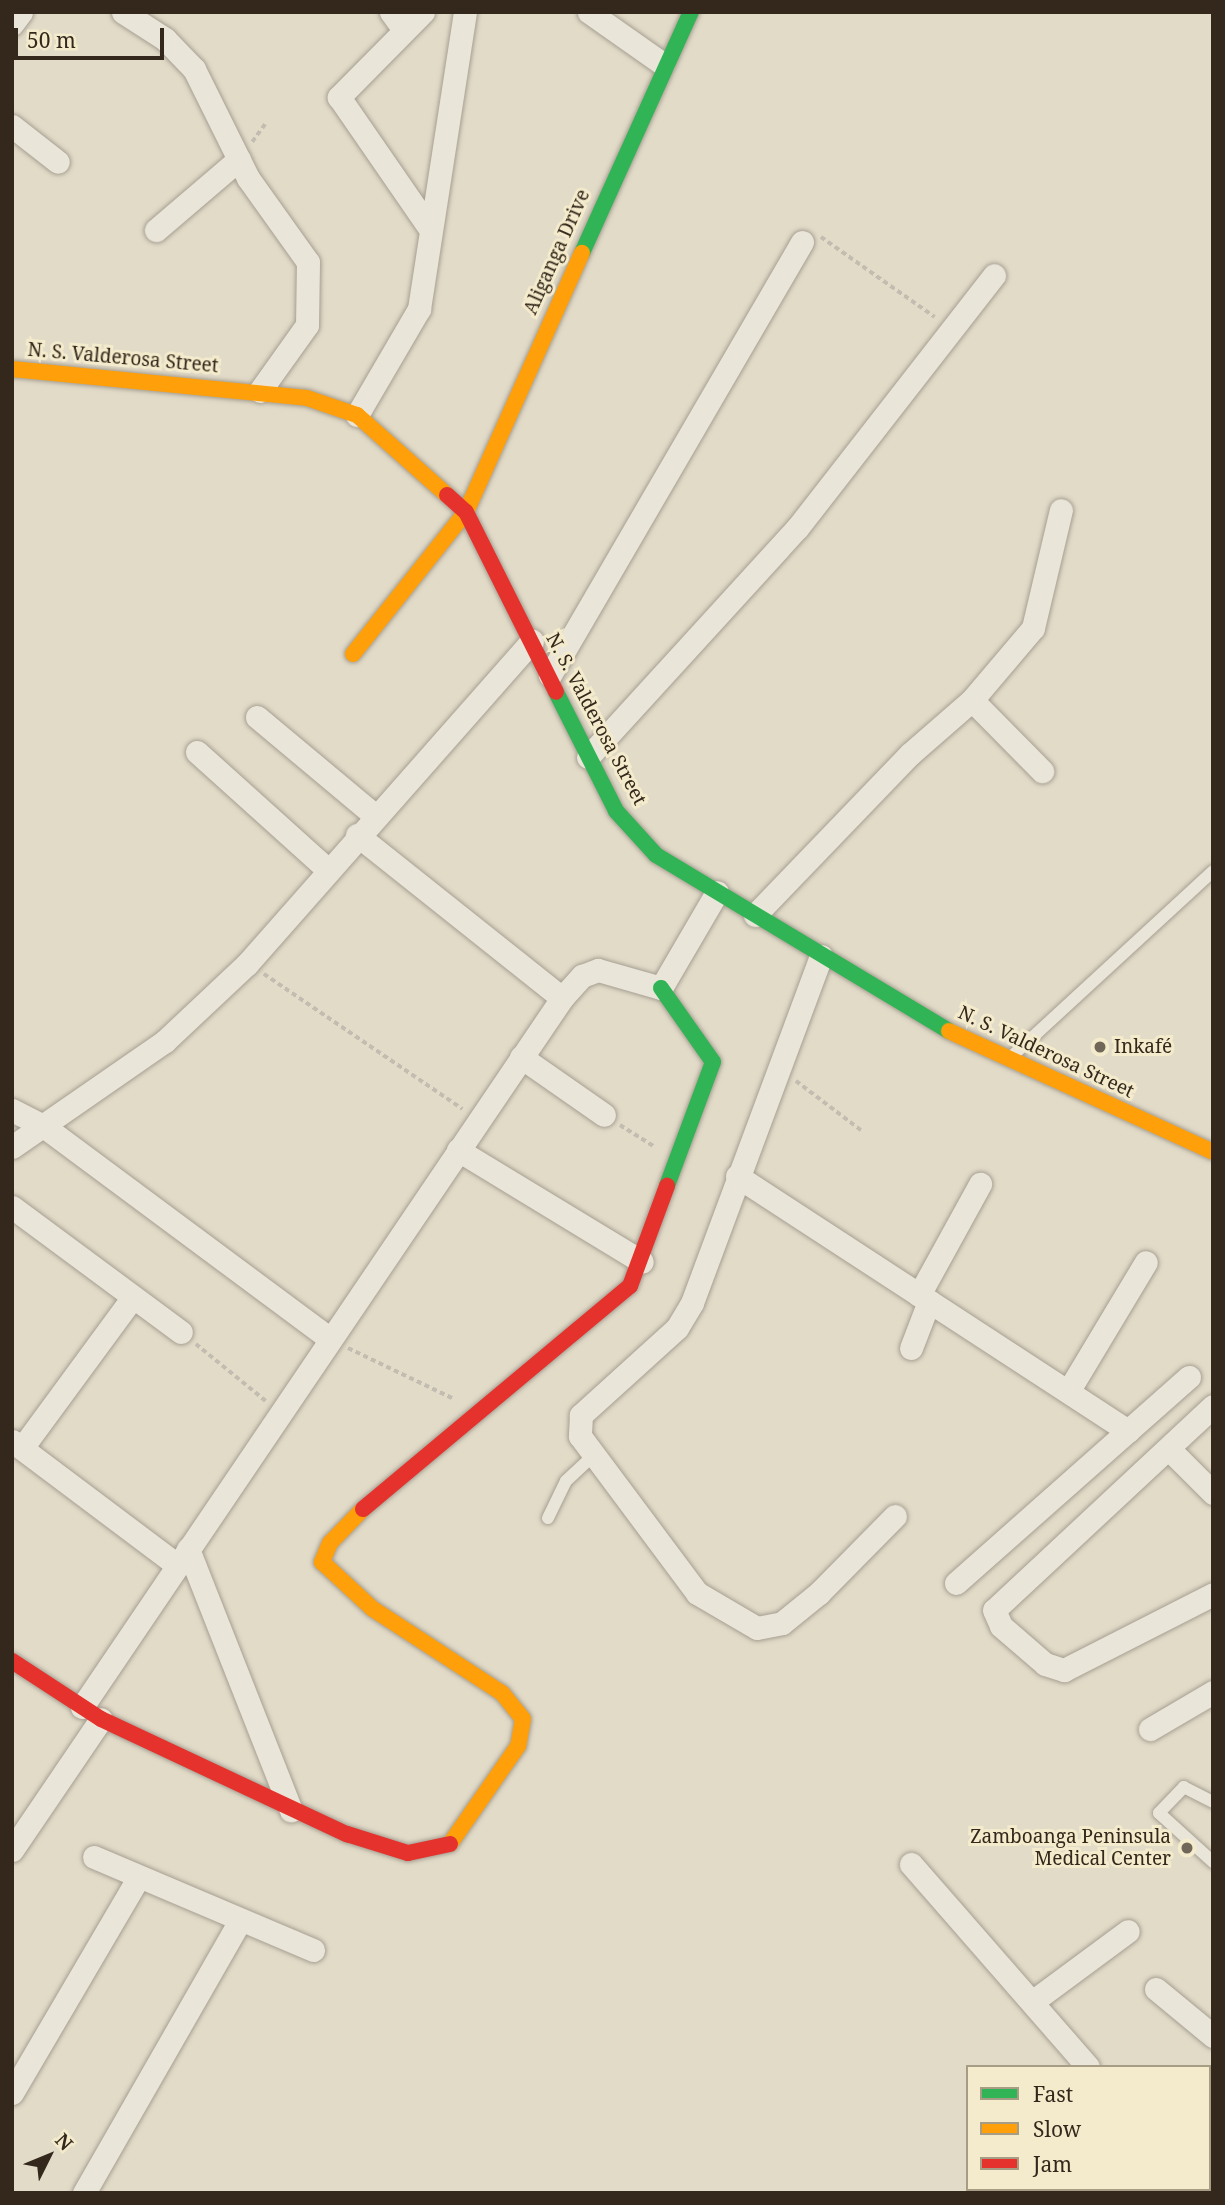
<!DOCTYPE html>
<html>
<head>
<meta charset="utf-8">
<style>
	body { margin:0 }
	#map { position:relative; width:1225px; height:2205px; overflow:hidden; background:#e2dbc8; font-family:"Noto Serif",serif }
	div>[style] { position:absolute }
	.path>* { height:3.5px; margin-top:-1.75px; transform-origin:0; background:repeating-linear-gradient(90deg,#c2bcb1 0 5px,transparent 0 8.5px) }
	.roads { filter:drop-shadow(0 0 2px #a69f92) drop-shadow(0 0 2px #a69f92) }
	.lane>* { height:12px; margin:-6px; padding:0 6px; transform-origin:6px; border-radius:6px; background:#eae5d9 }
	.street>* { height:23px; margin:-11.5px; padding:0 11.5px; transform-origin:11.5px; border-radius:11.5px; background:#eae5d9 }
	.fast>* { height:16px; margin:-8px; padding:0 8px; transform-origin:8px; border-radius:8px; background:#30b455 }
	.slow>* { height:16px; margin:-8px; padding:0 8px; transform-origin:8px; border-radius:8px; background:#ff9f0a }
	.jam>* { height:16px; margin:-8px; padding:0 8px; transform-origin:8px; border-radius:8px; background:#e5322d }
	.dots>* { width:19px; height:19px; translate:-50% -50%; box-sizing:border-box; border:4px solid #f4ebcc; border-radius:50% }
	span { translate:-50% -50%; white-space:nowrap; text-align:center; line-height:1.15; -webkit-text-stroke:6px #f4ebcc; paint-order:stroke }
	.street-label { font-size:19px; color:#33281b }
	.poi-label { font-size:19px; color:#33281b }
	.left { translate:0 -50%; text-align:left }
	.right { translate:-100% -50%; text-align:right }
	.frame { position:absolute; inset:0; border:14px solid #33281b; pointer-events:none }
	.legend { position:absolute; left:966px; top:2065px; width:245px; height:126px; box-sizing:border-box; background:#f4ebcc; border:2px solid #a79d85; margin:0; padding:9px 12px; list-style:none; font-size:21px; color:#33281b }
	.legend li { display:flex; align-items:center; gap:14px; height:35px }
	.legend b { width:35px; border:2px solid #a79d85 }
	.north { position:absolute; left:14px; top:2121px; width:70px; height:70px; -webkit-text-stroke:5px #f4ebcc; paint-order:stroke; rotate:47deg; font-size:19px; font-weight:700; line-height:28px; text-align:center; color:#33281b }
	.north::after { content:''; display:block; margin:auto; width:24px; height:32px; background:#33281b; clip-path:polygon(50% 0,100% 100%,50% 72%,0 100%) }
	.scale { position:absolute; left:14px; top:28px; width:150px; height:32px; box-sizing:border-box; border:4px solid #33281b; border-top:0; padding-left:9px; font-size:21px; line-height:24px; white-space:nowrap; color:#33281b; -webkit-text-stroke:5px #f4ebcc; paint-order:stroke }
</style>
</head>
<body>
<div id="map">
	<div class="path">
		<div style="left:252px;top:142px;width:22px;rotate:-54deg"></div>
		<div style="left:821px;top:237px;width:139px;rotate:35.1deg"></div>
		<div style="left:264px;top:974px;width:240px;rotate:34.2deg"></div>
		<div style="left:796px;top:1081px;width:83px;rotate:37.1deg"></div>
		<div style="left:620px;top:1125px;width:41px;rotate:32.2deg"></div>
		<div style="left:196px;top:1344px;width:90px;rotate:39.2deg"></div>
		<div style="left:348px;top:1348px;width:118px;rotate:25.7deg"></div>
	</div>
	<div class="roads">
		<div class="lane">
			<div style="left:1012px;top:1056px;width:273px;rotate:-42.6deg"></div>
			<div style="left:548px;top:1518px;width:41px;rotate:-64.1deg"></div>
			<div style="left:566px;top:1481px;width:35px;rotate:-43deg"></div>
			<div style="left:1213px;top:1802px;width:33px;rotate:-153deg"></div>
			<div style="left:1184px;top:1787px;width:36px;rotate:134deg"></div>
			<div style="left:1159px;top:1813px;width:73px;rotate:42.2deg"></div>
		</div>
		<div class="street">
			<div style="left:123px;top:12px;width:50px;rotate:32.7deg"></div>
			<div style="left:165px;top:39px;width:42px;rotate:46deg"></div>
			<div style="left:194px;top:69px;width:122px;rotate:63.6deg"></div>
			<div style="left:248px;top:178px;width:103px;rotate:54.5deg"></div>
			<div style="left:308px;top:262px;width:63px;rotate:90.9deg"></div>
			<div style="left:307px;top:325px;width:81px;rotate:125.5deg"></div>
			<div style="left:391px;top:12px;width:22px;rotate:54deg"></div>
			<div style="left:423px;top:12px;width:120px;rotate:134.7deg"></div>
			<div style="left:339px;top:97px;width:157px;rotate:55.4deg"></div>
			<div style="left:589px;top:12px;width:90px;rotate:35.1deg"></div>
			<div style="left:12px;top:24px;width:15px;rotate:-53deg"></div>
			<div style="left:12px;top:126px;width:58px;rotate:38deg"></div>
			<div style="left:156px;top:230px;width:109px;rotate:-40.5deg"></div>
			<div style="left:357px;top:415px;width:123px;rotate:-59.7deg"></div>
			<div style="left:419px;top:309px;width:301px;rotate:-81.2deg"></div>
			<div style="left:550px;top:675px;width:501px;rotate:-59.8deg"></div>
			<div style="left:972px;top:700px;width:100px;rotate:45.4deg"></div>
			<div style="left:257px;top:717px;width:153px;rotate:39.9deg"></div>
			<div style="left:197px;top:752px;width:176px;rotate:42deg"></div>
			<div style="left:588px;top:757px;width:311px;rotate:-47.6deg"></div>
			<div style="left:798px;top:527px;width:319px;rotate:-52.1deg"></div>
			<div style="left:357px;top:835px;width:262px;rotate:38.5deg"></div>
			<div style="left:755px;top:915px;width:223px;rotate:-46.1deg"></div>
			<div style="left:910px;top:754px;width:82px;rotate:-41.1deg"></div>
			<div style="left:972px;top:700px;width:94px;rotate:-49.7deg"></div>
			<div style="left:1033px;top:628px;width:121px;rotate:-76.7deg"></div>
			<div style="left:821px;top:956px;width:370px;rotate:110.4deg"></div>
			<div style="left:692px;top:1303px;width:29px;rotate:121deg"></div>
			<div style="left:677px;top:1328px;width:130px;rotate:137.8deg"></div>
			<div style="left:581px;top:1415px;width:21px;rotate:93deg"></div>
			<div style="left:580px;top:1436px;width:196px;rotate:53.3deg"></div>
			<div style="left:697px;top:1593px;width:69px;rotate:30.3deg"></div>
			<div style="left:757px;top:1628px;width:25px;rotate:-11deg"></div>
			<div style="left:782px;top:1623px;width:48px;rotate:-39deg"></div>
			<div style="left:819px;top:1593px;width:108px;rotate:-45.4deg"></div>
			<div style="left:521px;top:1057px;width:101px;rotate:34.9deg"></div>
			<div style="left:12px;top:1110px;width:34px;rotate:27deg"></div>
			<div style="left:42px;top:1125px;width:359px;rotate:36.6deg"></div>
			<div style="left:12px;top:1147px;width:186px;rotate:-34.7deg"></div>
			<div style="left:165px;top:1041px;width:112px;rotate:-43.2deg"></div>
			<div style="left:247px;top:964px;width:431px;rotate:-48.6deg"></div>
			<div style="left:458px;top:1150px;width:215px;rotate:31.3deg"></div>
			<div style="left:737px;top:1176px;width:467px;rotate:33.1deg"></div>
			<div style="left:12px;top:1207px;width:210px;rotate:36.5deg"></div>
			<div style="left:919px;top:1295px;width:127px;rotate:-61.2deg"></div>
			<div style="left:911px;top:1348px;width:50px;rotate:-69deg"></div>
			<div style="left:1069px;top:1390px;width:149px;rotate:-59deg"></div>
			<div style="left:1213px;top:1406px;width:299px;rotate:137deg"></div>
			<div style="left:994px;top:1610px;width:17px;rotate:66deg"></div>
			<div style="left:1001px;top:1626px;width:58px;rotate:40.8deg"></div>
			<div style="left:1045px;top:1664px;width:20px;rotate:18deg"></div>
			<div style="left:1064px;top:1670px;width:167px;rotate:-27deg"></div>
			<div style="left:12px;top:1441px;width:206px;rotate:36.9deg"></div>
			<div style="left:22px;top:1448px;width:187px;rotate:-53.7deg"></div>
			<div style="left:1170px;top:1450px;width:61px;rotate:45deg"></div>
			<div style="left:188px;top:1549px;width:281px;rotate:68.5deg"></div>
			<div style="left:956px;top:1583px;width:311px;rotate:-41.5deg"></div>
			<div style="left:82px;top:1707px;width:856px;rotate:-55.9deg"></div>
			<div style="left:562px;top:998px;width:30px;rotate:-48deg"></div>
			<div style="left:582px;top:976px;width:17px;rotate:-21deg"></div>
			<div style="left:598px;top:970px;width:66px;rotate:15.9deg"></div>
			<div style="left:661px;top:988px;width:111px;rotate:-59.7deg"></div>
			<div style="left:1150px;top:1729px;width:73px;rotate:-30.4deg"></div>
			<div style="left:12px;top:1850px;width:158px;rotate:-55.8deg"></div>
			<div style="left:94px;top:1857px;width:238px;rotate:23deg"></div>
			<div style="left:911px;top:1864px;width:269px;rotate:48.9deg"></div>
			<div style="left:1156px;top:1989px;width:74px;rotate:39.5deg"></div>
			<div style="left:1032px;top:2002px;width:119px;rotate:-36.5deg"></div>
			<div style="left:12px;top:2093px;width:249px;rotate:-59.6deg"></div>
			<div style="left:84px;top:2193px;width:314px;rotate:-60.2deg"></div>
			<div style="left:990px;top:2193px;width:6px;rotate:-39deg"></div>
		</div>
		<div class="fast">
			<div style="left:582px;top:253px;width:265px;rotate:-65.7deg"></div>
			<div style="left:556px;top:692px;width:133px;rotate:63.2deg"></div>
			<div style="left:616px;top:811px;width:59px;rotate:47.7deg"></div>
			<div style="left:656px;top:855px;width:342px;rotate:31deg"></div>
			<div style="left:661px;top:988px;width:90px;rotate:54.9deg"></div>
			<div style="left:713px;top:1062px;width:132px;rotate:110.4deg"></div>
		</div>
		<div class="slow">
			<div style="left:12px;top:369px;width:296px;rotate:5.6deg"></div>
			<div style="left:307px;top:398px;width:53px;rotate:18.8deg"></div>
			<div style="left:357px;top:415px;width:120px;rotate:41.6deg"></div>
			<div style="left:353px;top:654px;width:181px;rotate:-51.5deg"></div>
			<div style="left:466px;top:512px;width:284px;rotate:-65.9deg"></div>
			<div style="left:949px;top:1031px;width:290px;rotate:24.6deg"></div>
			<div style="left:363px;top:1509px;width:47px;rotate:134.1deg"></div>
			<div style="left:330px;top:1543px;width:21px;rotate:113deg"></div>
			<div style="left:322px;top:1562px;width:69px;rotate:42.7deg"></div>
			<div style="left:373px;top:1609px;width:154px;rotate:33.1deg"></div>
			<div style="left:502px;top:1693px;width:33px;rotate:51deg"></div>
			<div style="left:523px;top:1719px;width:27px;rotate:100deg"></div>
			<div style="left:518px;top:1746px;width:119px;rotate:124.8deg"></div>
		</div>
		<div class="jam">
			<div style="left:447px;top:495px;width:25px;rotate:42deg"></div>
			<div style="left:466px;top:512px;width:201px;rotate:63.4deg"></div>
			<div style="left:363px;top:1509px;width:348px;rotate:-39.9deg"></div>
			<div style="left:630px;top:1286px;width:107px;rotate:-69.7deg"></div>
			<div style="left:12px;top:1661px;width:106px;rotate:33.1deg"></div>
			<div style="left:101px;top:1719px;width:272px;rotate:25.1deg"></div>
			<div style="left:347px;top:1834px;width:64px;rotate:17.3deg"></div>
			<div style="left:408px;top:1853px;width:43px;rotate:-12.1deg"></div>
		</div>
	</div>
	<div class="dots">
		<div style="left:1100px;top:1047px;background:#706758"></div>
		<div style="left:1187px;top:1848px;background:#706758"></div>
	</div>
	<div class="street-label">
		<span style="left:557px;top:252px;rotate:-66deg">Aliganga Drive</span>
		<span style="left:123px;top:358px;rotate:5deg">N. S. Valderosa Street</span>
		<span style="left:596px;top:719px;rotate:62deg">N. S. Valderosa Street</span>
		<span style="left:1046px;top:1052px;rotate:25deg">N. S. Valderosa Street</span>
	</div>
	<div class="poi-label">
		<span class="left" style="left:1114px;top:1047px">Inkafé</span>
		<span class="right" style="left:1171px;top:1848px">Zamboanga Peninsula<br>Medical Center</span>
	</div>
	<div class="frame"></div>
	<ul class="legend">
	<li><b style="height:9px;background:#30b455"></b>Fast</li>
	<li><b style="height:9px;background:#ff9f0a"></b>Slow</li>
	<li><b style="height:9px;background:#e5322d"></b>Jam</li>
	</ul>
	<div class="north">N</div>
	<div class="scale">50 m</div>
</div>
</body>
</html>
